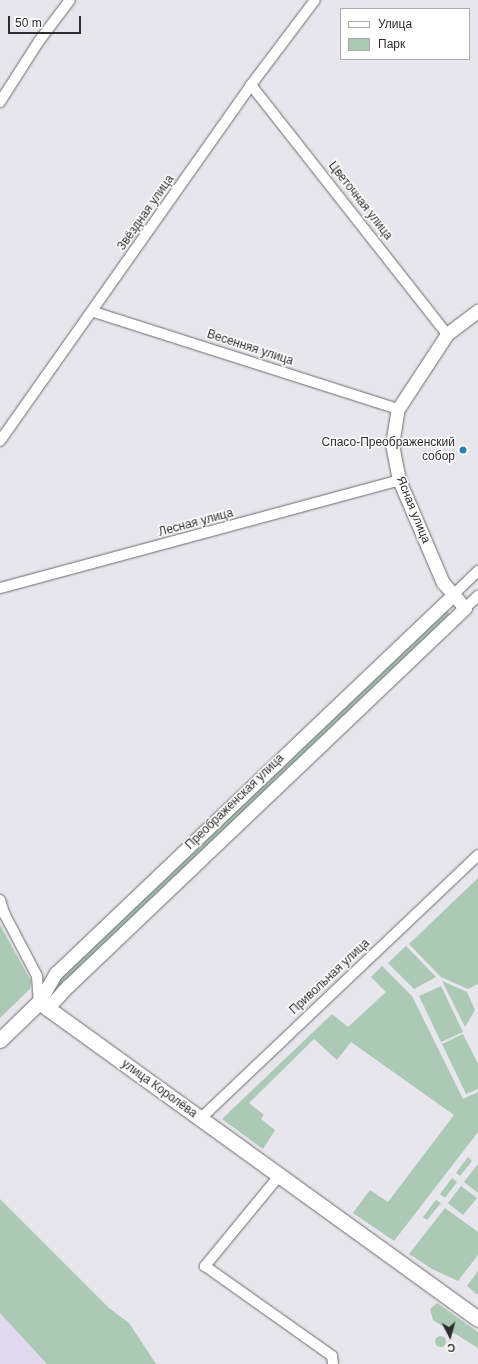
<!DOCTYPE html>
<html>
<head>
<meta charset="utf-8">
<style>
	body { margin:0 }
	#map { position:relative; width:478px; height:1364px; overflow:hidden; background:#e7e6ec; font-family:Helvetica,sans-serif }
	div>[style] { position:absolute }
	.industrial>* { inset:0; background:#e0d9ee }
	.green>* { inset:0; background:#abc9b5 }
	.round { border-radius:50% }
	.roads { filter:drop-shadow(0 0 1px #6c6b70) drop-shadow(0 0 1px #6c6b70) }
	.minor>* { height:10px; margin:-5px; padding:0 5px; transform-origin:5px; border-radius:5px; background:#fff }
	.tertiary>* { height:13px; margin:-6.5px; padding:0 6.5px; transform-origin:6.5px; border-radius:6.5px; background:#fff }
	.secondary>* { height:15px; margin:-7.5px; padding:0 7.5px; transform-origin:7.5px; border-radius:7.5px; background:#fff }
	.dots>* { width:11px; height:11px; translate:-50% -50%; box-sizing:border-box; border:2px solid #fff; border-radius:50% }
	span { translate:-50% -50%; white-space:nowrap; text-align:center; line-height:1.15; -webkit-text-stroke:3px #fff; paint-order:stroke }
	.street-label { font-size:12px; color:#2d2d2f }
	.poi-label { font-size:12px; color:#2d2d2f }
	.right { translate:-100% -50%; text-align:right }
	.legend { position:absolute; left:340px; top:8px; width:130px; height:52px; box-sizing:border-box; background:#fff; border:1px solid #ababac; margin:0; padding:5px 7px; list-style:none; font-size:12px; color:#2d2d2f }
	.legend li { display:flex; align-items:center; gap:8px; height:20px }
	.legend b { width:20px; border:1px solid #ababac }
	.north { position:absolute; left:430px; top:1316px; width:40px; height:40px; -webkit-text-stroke:3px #fff; paint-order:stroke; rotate:174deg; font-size:11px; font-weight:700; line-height:16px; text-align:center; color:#2d2d2f }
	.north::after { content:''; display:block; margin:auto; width:14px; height:18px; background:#2d2d2f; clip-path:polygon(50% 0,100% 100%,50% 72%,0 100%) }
	.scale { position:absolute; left:8px; top:16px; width:73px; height:18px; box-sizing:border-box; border:2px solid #2d2d2f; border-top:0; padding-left:5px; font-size:12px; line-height:14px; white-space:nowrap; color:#2d2d2f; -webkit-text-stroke:3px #fff; paint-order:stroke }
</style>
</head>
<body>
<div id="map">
	<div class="industrial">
		<div style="clip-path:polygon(0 1311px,50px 1364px,0 1364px)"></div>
	</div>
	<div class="green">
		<div style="clip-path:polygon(445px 609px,450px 614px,59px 987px,53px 982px)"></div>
		<div style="clip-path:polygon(478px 878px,478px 984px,468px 989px,441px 977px,409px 944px)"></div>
		<div style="clip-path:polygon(0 925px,31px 981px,30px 989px,0 1018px)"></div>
		<div style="clip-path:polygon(406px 946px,436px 977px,414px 989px,388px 963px)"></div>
		<div style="clip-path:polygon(382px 966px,412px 996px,463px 1099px,478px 1092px,478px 1132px,394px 1241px,353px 1213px,370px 1190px,388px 1202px,454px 1115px,351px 1042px,337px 1060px,314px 1039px,249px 1103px,264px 1115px,261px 1119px,275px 1130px,263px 1149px,222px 1119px,332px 1014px,348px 1027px,386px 992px,371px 977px)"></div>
		<div style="clip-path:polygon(442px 981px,467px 992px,475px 1010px,465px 1027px)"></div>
		<div style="clip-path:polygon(441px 986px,463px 1032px,441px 1042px,419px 996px)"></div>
		<div style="clip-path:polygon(463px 1034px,478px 1064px,478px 1089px,466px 1094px,442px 1044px)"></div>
		<div style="clip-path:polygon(468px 1157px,472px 1161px,460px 1176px,456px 1173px)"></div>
		<div style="clip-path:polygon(478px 1164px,478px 1193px,464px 1182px)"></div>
		<div style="clip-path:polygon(452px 1178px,457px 1182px,445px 1198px,440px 1194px)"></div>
		<div style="clip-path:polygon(461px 1186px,477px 1198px,463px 1215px,448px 1203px)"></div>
		<div style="clip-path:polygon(0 1199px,109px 1308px,129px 1323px,156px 1364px,47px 1364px,0 1313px)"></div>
		<div style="clip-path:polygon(436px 1200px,441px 1203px,427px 1220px,423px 1217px)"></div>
		<div style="clip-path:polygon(445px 1208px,478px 1232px,478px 1255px,458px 1281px,432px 1269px,409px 1254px)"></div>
		<div style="clip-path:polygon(478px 1271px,478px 1294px,476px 1294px,467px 1286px)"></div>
		<div style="clip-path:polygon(437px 1303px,478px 1332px,478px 1348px,433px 1320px,430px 1309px)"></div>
		<div class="round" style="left:434.5px;top:1335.5px;width:11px;height:11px"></div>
	</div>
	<div class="roads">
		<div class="minor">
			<div style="left:251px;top:85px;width:317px;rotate:51.8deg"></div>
			<div style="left:0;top:102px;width:72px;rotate:-57.4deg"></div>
			<div style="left:39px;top:41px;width:51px;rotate:-52.9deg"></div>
			<div style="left:94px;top:312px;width:319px;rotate:17.7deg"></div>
			<div style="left:0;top:441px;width:436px;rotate:-54.8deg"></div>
			<div style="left:251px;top:85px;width:106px;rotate:-53deg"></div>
			<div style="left:0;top:588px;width:413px;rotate:-15.1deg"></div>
			<div style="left:452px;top:596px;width:36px;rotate:-44deg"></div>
			<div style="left:465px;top:608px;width:18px;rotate:-43deg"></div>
			<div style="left:0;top:900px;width:16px;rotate:72deg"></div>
			<div style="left:5px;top:915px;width:69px;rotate:62.3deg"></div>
			<div style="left:37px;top:976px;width:26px;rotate:86deg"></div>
			<div style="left:200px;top:1119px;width:383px;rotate:-43.5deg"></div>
			<div style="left:279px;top:1176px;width:117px;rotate:129.4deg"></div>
			<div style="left:205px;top:1266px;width:156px;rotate:35.3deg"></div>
			<div style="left:332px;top:1356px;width:8px;rotate:83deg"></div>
		</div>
		<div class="tertiary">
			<div style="left:39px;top:1002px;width:34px;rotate:-60deg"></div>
			<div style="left:56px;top:973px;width:547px;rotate:-43.59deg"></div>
			<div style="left:47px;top:1009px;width:31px;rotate:-48deg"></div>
			<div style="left:68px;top:986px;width:548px;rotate:-43.6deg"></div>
			<div style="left:465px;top:608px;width:33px;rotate:-131deg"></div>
			<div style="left:443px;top:583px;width:112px;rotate:-113.1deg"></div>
			<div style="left:399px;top:480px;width:36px;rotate:-101deg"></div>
			<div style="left:392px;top:445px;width:36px;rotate:-81deg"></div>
			<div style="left:398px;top:409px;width:90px;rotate:-56.8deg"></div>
			<div style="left:447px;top:334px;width:39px;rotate:-37deg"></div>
		</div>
		<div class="secondary">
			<div style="left:0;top:1040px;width:54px;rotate:-44.3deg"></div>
			<div style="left:39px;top:1002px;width:541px;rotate:35.83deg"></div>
		</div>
	</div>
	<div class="dots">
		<div style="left:463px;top:450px;background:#2980af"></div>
	</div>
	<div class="street-label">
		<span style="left:360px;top:201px;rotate:52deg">Цветочная улица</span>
		<span style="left:146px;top:213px;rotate:-55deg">Звёздная улица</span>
		<span style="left:250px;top:348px;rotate:18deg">Весенняя улица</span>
		<span style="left:413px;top:510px;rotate:68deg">Ясная улица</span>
		<span style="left:196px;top:523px;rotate:-15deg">Лесная улица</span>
		<span style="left:235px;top:802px;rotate:-44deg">Преображенская улица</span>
		<span style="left:330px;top:977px;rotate:-43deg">Привольная улица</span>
		<span style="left:159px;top:1089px;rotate:36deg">улица Королёва</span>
	</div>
	<div class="poi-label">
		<span class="right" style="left:455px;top:450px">Спасо-Преображенский<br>собор</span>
	</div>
	<ul class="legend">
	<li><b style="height:5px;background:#fff"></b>Улица</li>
	<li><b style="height:11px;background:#abc9b5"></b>Парк</li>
	</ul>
	<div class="north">С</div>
	<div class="scale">50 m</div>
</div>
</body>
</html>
